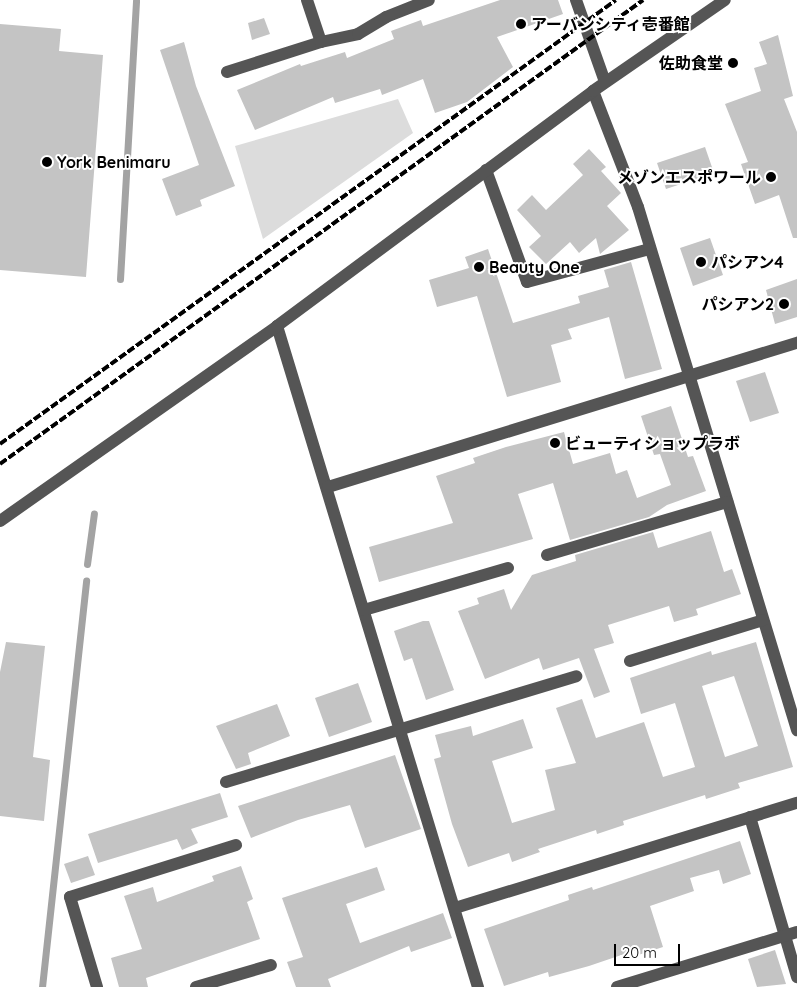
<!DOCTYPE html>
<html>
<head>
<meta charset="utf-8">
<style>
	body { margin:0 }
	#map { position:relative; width:797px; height:987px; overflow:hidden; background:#fff; font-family:Quicksand,"Noto Sans JP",sans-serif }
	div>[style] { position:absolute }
	.green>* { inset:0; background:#dcdcdc }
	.stream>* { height:7px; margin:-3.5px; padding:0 3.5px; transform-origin:3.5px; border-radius:3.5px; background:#a3a3a3 }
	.building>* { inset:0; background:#c4c4c4 }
	.minor>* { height:12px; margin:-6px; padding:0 6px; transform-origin:6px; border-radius:6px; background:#555 }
	.rail>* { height:4px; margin-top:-2px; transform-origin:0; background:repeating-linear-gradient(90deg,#000 0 8px,transparent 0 10.5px) }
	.dots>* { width:14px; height:14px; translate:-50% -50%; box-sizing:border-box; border:2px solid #fff; border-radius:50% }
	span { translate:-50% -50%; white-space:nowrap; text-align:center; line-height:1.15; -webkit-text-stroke:4px #fff; paint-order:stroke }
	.poi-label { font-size:16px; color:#000; font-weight:700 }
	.left { translate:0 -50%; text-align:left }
	.right { translate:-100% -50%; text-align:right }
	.scale { position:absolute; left:614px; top:944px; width:66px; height:22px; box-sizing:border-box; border:2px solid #000; border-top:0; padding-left:6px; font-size:15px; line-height:18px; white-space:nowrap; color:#000; -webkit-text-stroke:4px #fff; paint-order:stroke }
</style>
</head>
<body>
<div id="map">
	<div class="green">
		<div style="clip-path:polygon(398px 99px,413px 133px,263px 239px,235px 146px)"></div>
	</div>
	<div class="stream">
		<div style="left:120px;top:279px;width:279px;rotate:-86.7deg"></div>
		<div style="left:87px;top:564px;width:51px;rotate:-82.2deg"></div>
		<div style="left:42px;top:987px;width:409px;rotate:-83.8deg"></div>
	</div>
	<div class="building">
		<div style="clip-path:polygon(500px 0,558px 0,563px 14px,497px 37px,513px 67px,467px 102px,435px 113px,423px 79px,382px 95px,380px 89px,335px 103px,333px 97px,255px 130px,237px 90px,300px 64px,301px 66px,345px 52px,347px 58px,394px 39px,391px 31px,421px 20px,423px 26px)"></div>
		<div style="clip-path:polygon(264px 18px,270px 34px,252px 40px,248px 23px)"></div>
		<div style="clip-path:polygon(0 24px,61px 29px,59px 51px,103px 55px,86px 277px,0 270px)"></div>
		<div style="clip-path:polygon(778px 35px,793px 96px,784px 99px,797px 132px,797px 238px,793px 238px,779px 195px,755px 204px,741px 164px,748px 162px,725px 104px,761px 91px,754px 68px,767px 64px,759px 42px)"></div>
		<div style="clip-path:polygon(184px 42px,196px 86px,235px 186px,200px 200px,202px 206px,176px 216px,162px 179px,199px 165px,160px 50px)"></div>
		<div style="clip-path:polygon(705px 147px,714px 173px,666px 189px,657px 163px)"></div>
		<div style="clip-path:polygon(589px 149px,606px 167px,601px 171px,621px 193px,607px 206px,629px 230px,600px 254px,596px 238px,579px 253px,570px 242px,546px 264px,529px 247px,541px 236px,517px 210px,532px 195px,546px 210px,583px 175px,573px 164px)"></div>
		<div style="clip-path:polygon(710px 238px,723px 275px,693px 286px,680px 248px)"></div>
		<div style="clip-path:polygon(488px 249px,513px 323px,580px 303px,578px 296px,609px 287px,604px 270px,631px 262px,662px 369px,625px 379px,609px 317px,568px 329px,572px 339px,551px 345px,561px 382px,507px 397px,477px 296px,437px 307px,429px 280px,469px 268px,465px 257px)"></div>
		<div style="clip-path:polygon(797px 279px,797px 317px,775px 324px,766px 290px)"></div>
		<div style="clip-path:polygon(765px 372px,779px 413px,750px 422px,736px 381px)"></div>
		<div style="clip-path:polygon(671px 406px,688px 457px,693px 456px,706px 491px,667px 505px,649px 517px,570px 540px,553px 483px,518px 494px,533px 539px,379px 582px,369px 547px,453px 523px,436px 476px,475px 463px,473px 458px,506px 447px,564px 432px,573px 464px,610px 453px,616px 474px,627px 470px,637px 498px,671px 485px,660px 454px,654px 455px,641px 416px)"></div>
		<div style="clip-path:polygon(711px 531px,724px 572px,732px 569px,741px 594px,696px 609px,698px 615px,674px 622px,669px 606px,608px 625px,614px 643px,594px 649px,610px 692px,594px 698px,579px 658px,543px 670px,539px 658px,485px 679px,458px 611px,479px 604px,477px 598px,504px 589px,511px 610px,532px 575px,576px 561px,575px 555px,653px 532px,658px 548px)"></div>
		<div style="clip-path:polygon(423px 621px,429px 621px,454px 690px,426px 700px,412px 658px,404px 661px,394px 631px)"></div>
		<div style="clip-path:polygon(6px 642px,45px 646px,33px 757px,50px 760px,44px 821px,0 816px,0 672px)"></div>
		<div style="clip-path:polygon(evenodd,756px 642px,793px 767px,738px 783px,740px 788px,706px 799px,705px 795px,623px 821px,624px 825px,597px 834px,596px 830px,538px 849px,540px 852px,512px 862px,509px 853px,468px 867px,452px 824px,434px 759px,441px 757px,435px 735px,471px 726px,473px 736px,523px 719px,533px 748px,492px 761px,512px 823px,555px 810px,545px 770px,576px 763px,556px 708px,582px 699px,596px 738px,644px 722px,663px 777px,695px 767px,675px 703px,641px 714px,630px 678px,711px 651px,712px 655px,756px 642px,734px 676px,758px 746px,725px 757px,702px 686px,734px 676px)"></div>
		<div style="clip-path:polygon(358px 683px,372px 722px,329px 737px,315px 698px)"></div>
		<div style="clip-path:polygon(277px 704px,290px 736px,248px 753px,251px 764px,236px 769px,216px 726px)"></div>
		<div style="clip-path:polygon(395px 755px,421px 829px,365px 848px,350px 805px,298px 820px,251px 838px,238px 806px)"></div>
		<div style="clip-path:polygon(220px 793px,228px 817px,191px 829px,198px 843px,182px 850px,177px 839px,98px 863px,88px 834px)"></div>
		<div style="clip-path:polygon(740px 841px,751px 874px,723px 884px,719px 870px,690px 878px,694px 891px,650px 906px,663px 947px,638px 955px,636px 950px,589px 966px,549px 977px,548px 972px,504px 986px,484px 929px,569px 900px,568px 895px,592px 887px,593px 890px)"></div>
		<div style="clip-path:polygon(88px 856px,95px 875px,71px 883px,64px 864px)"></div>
		<div style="clip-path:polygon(241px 866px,253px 899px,247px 902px,260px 939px,146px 978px,148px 987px,119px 987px,111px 958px,142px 949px,124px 896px,153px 887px,157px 902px,214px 881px,212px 876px)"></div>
		<div style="clip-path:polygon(377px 867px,385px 890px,346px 904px,360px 943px,443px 913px,452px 938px,411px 952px,409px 946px,328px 979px,331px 987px,296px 987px,287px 962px,303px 957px,282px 898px)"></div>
		<div style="clip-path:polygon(775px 950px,786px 984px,757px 987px,748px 959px)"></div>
	</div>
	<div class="minor">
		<div style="left:307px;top:0;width:44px;rotate:71.6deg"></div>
		<div style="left:576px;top:0;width:87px;rotate:70.5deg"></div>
		<div style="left:227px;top:72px;width:99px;rotate:-17.7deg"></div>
		<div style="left:321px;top:42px;width:38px;rotate:-12deg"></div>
		<div style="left:358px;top:34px;width:33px;rotate:-31deg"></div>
		<div style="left:386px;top:17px;width:46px;rotate:-21.6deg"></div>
		<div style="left:593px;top:91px;width:124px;rotate:68.8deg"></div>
		<div style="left:638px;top:207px;width:547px;rotate:73.09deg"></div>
		<div style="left:486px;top:170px;width:119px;rotate:69.9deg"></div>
		<div style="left:527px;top:282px;width:126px;rotate:-15.1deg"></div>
		<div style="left:277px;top:326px;width:691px;rotate:73.09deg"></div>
		<div style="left:328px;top:487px;width:491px;rotate:-17.1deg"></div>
		<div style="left:0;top:521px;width:339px;rotate:-35.1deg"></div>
		<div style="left:277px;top:326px;width:394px;rotate:-36.6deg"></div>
		<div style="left:593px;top:91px;width:160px;rotate:-34.6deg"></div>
		<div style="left:547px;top:555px;width:188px;rotate:-16.4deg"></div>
		<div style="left:364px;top:610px;width:150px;rotate:-16.3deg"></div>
		<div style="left:630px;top:661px;width:139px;rotate:-17.1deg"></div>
		<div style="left:226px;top:782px;width:366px;rotate:-16.8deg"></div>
		<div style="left:750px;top:817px;width:167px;rotate:73.6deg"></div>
		<div style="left:455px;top:908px;width:358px;rotate:-17.1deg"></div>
		<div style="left:97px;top:987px;width:94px;rotate:-106.7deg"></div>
		<div style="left:70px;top:897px;width:174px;rotate:-17.4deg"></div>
		<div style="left:196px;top:987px;width:78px;rotate:-16.3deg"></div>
		<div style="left:617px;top:987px;width:188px;rotate:-17deg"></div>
	</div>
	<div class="rail">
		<div style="left:0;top:444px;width:759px;rotate:-35.78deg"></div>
		<div style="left:0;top:464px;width:793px;rotate:-35.81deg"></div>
	</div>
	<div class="dots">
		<div style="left:521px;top:24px;background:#000"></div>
		<div style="left:733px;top:63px;background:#000"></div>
		<div style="left:47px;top:162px;background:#000"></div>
		<div style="left:771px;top:177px;background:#000"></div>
		<div style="left:701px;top:262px;background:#000"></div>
		<div style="left:479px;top:267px;background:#000"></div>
		<div style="left:784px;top:304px;background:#000"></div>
		<div style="left:555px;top:443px;background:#000"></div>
	</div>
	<div class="poi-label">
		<span class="left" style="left:531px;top:24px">アーバンシティ壱番館</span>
		<span class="right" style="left:723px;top:63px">佐助食堂</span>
		<span class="left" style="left:57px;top:162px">York Benimaru</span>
		<span class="right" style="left:761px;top:177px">メゾンエスポワール</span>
		<span class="left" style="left:711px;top:262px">パシアン4</span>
		<span class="left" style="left:489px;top:267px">Beauty One</span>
		<span class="right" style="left:774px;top:304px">パシアン2</span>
		<span class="left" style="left:565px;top:443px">ビューティショップラボ</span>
	</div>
	<div class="scale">20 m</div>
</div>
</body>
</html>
